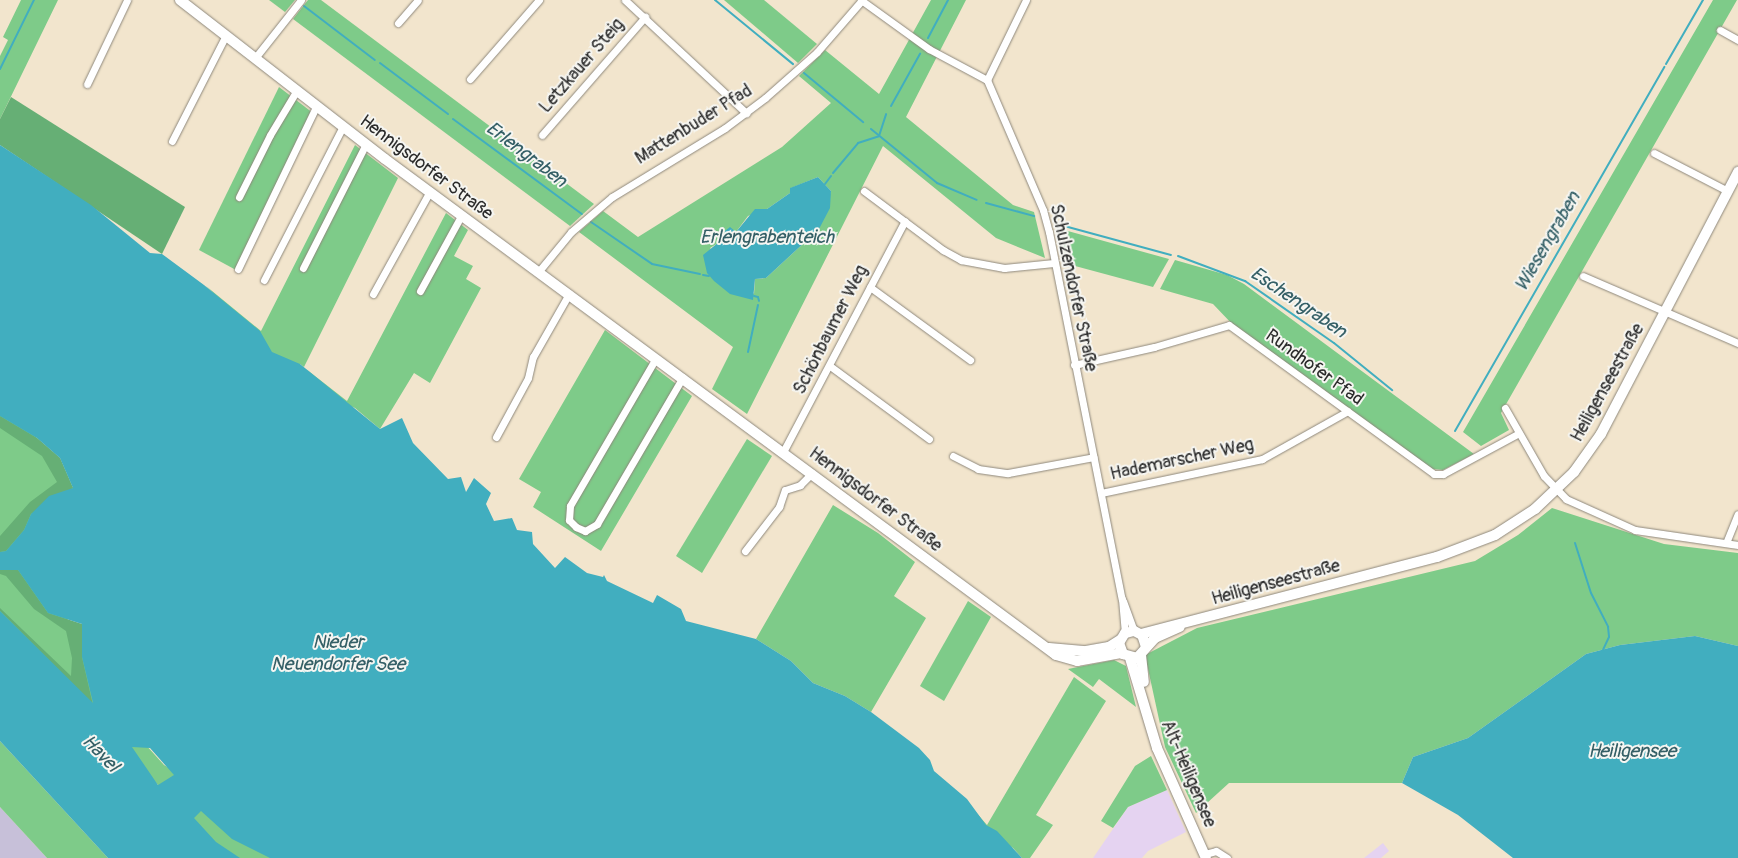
<!DOCTYPE html>
<html>
<head>
<meta charset="utf-8">
<style>
	body { margin:0 }
	#map { position:relative; width:1738px; height:858px; overflow:hidden; background:#f2e5cd; font-family:Pangolin,sans-serif }
	div>[style] { position:absolute }
	.built>* { inset:0; background:#e5d3f1 }
	.industrial>* { inset:0; background:#c7c0d9 }
	.green>* { inset:0; background:#7ecb89 }
	.forest>* { inset:0; background:#66af75 }
	.water>* { inset:0; background:#41aebf }
	.stream>* { height:2px; margin:-1px; padding:0 1px; transform-origin:1px; border-radius:1px; background:#41aebf }
	.roads { filter:drop-shadow(0 0 1px #8e887c) drop-shadow(0 0 1px #8e887c) }
	.minor>* { height:7px; margin:-3.5px; padding:0 3.5px; transform-origin:3.5px; border-radius:3.5px; background:#fff }
	.secondary>* { height:10px; margin:-5px; padding:0 5px; transform-origin:5px; border-radius:5px; background:#fff }
	span { translate:-50% -50%; white-space:nowrap; text-align:center; line-height:1.15; -webkit-text-stroke:4px #f6f6f2; paint-order:stroke }
	.street-label { font-size:18px; color:#2b2b2b }
	.water-label { font-size:19px; color:#345f66; font-style:italic }
</style>
</head>
<body>
<div id="map">
	<div class="built">
		<div style="clip-path:polygon(1167px 790px,1186px 832px,1148px 851px,1142px 858px,1093px 858px,1128px 807px)"></div>
		<div style="clip-path:polygon(1383px 843px,1389px 851px,1381px 858px,1364px 858px)"></div>
	</div>
	<div class="industrial">
		<div style="clip-path:polygon(0 807px,47px 858px,0 858px)"></div>
	</div>
	<div class="green">
		<div style="clip-path:polygon(21px 0,58px 0,0 119px,0 56px,8px 40px,3px 37px)"></div>
		<div style="clip-path:polygon(269px 0,295px 0,285px 12px)"></div>
		<div style="clip-path:polygon(308px 0,321px 0,594px 204px,570px 226px,293px 19px)"></div>
		<div style="clip-path:polygon(724px 0,764px 0,817px 44px,798px 63px)"></div>
		<div style="clip-path:polygon(evenodd,931px 0,966px 0,906px 117px,1013px 205px,1034px 212px,1045px 258px,996px 238px,883px 146px,747px 414px,712px 389px,733px 347px,579px 232px,603px 211px,638px 237px,782px 147px,831px 103px,799px 76px,825px 50px,879px 94px,931px 0,818px 177px,831px 191px,819px 229px,766px 278px,755px 279px,754px 294px,710px 248px,736px 232px,748px 216px,767px 209px,790px 193px,791px 188px,818px 177px)"></div>
		<div style="clip-path:polygon(1713px 0,1737px 0,1501px 413px,1509px 430px,1481px 446px,1463px 432px)"></div>
		<div style="clip-path:polygon(279px 87px,313px 113px,236px 270px,199px 250px)"></div>
		<div style="clip-path:polygon(355px 145px,398px 178px,304px 367px,300px 364px,292px 373px,206px 286px,261px 331px)"></div>
		<div style="clip-path:polygon(446px 213px,468px 230px,454px 256px,473px 266px,466px 279px,481px 288px,430px 383px,414px 373px,380px 429px,355px 408px,336px 400px,306px 369px,347px 401px)"></div>
		<div style="clip-path:polygon(1057px 228px,1169px 259px,1153px 287px,1064px 263px)"></div>
		<div style="clip-path:polygon(1175px 260px,1227px 275px,1244px 284px,1474px 454px,1443px 470px,1432px 469px,1234px 326px,1213px 304px,1160px 289px)"></div>
		<div style="clip-path:polygon(605px 330px,692px 396px,601px 551px,533px 507px,541px 492px,519px 479px)"></div>
		<div style="clip-path:polygon(0 406px,60px 458px,73px 488px,63px 611px,127px 724px,164px 765px,223px 800px,278px 858px,236px 858px,212px 844px,75px 694px,0 621px)"></div>
		<div style="clip-path:polygon(747px 439px,772px 456px,702px 573px,676px 556px)"></div>
		<div style="clip-path:polygon(833px 505px,878px 533px,915px 562px,894px 596px,926px 618px,871px 712px,845px 696px,813px 683px,791px 661px,756px 639px)"></div>
		<div style="clip-path:polygon(1552px 508px,1664px 544px,1738px 553px,1738px 646px,1695px 636px,1620px 645px,1586px 654px,1468px 738px,1413px 757px,1402px 783px,1229px 783px,1196px 813px,1165px 747px,1145px 655px,1197px 628px,1475px 561px,1518px 535px)"></div>
		<div style="clip-path:polygon(968px 601px,991px 617px,944px 701px,920px 686px)"></div>
		<div style="clip-path:polygon(1114px 660px,1126px 666px,1136px 707px,1099px 679px,1093px 687px,1068px 669px)"></div>
		<div style="clip-path:polygon(1074px 677px,1106px 701px,1036px 815px,1053px 825px,1030px 858px,1022px 858px,1013px 848px,957px 810px,961px 795px,987px 825px)"></div>
		<div style="clip-path:polygon(0 741px,108px 858px,47px 858px,0 807px)"></div>
		<div style="clip-path:polygon(1151px 756px,1167px 790px,1128px 807px,1113px 828px,1101px 821px,1135px 766px)"></div>
	</div>
	<div class="forest">
		<div style="clip-path:polygon(11px 97px,185px 207px,162px 254px,0 145px,0 119px)"></div>
		<div style="clip-path:polygon(0 416px,37px 438px,60px 458px,73px 488px,31px 514px,24px 530px,6px 551px,0 552px,0 536px,30px 502px,57px 482px,42px 456px,0 428px)"></div>
		<div style="clip-path:polygon(0 570px,18px 570px,48px 613px,82px 624px,82px 657px,93px 705px,0 611px,0 608px,71px 676px,72px 658px,66px 631px,34px 609px,6px 576px,0 574px)"></div>
	</div>
	<div class="water">
		<div style="clip-path:polygon(evenodd,0 145px,91px 205px,150px 253px,162px 254px,204px 285px,260px 331px,272px 352px,300px 364px,380px 429px,402px 418px,413px 443px,448px 479px,461px 477px,466px 492px,474px 478px,491px 493px,486px 504px,494px 521px,512px 518px,517px 530px,532px 532px,533px 544px,555px 568px,565px 557px,587px 573px,603px 577px,604px 575px,607px 581px,653px 603px,657px 595px,681px 609px,686px 621px,756px 639px,791px 661px,813px 683px,845px 696px,871px 712px,919px 748px,930px 760px,934px 771px,967px 799px,986px 825px,997px 831px,1022px 858px,270px 858px,232px 839px,201px 811px,194px 818px,216px 842px,240px 858px,108px 858px,0 741px,0 611px,93px 703px,82px 657px,82px 624px,48px 613px,18px 570px,0 570px,0 552px,6px 551px,24px 530px,31px 514px,49px 496px,73px 488px,60px 458px,37px 438px,0 416px,0 145px,132px 747px,150px 748px,174px 775px,158px 785px,132px 747px)"></div>
		<div style="clip-path:polygon(818px 177px,831px 191px,830px 208px,819px 229px,766px 278px,755px 279px,753px 300px,730px 294px,714px 281px,707px 273px,703px 255px,724px 238px,725px 231px,730px 227px,736px 232px,755px 209px,767px 209px,790px 193px,790px 188px)"></div>
		<div style="clip-path:polygon(1695px 636px,1738px 646px,1738px 858px,1513px 858px,1458px 815px,1402px 783px,1413px 757px,1468px 738px,1586px 654px,1620px 645px)"></div>
	</div>
	<div class="stream">
		<div style="left:715px;top:0;width:101px;rotate:39.4deg"></div>
		<div style="left:304px;top:6px;width:89px;rotate:37.3deg"></div>
		<div style="left:928px;top:38px;width:43px;rotate:-62.2deg"></div>
		<div style="left:380px;top:63px;width:85px;rotate:36.9deg"></div>
		<div style="left:1666px;top:64px;width:74px;rotate:-60deg"></div>
		<div style="left:0;top:69px;width:77px;rotate:-63.8deg"></div>
		<div style="left:804px;top:73px;width:77px;rotate:39.7deg"></div>
		<div style="left:891px;top:106px;width:60px;rotate:-60.9deg"></div>
		<div style="left:453px;top:119px;width:160px;rotate:36.4deg"></div>
		<div style="left:871px;top:129px;width:85px;rotate:39.3deg"></div>
		<div style="left:937px;top:183px;width:43px;rotate:23deg"></div>
		<div style="left:833px;top:173px;width:39px;rotate:-50deg"></div>
		<div style="left:858px;top:143px;width:22px;rotate:-18deg"></div>
		<div style="left:879px;top:136px;width:23px;rotate:-72deg"></div>
		<div style="left:825px;top:184px;width:10px;rotate:-53deg"></div>
		<div style="left:986px;top:203px;width:50px;rotate:15.2deg"></div>
		<div style="left:591px;top:222px;width:74px;rotate:34.5deg"></div>
		<div style="left:652px;top:264px;width:49px;rotate:11.8deg"></div>
		<div style="left:1057px;top:224px;width:118px;rotate:15.2deg"></div>
		<div style="left:1178px;top:256px;width:72px;rotate:20.5deg"></div>
		<div style="left:1245px;top:281px;width:108px;rotate:34.9deg"></div>
		<div style="left:1334px;top:343px;width:75px;rotate:39deg"></div>
		<div style="left:703px;top:275px;width:6px;rotate:9deg"></div>
		<div style="left:754px;top:296px;width:4px;rotate:14deg"></div>
		<div style="left:758px;top:297px;width:4px;rotate:76deg"></div>
		<div style="left:748px;top:352px;width:48px;rotate:-78deg"></div>
		<div style="left:1455px;top:431px;width:420px;rotate:-60.1deg"></div>
		<div style="left:1575px;top:543px;width:52px;rotate:72.3deg"></div>
		<div style="left:1591px;top:593px;width:38px;rotate:63deg"></div>
		<div style="left:1608px;top:627px;width:10px;rotate:84deg"></div>
		<div style="left:1609px;top:637px;width:14px;rotate:115deg"></div>
	</div>
	<div class="roads">
		<div class="minor">
			<div style="left:625px;top:0;width:166px;rotate:43deg"></div>
			<div style="left:861px;top:0;width:84px;rotate:35.8deg"></div>
			<div style="left:929px;top:49px;width:66px;rotate:28.1deg"></div>
			<div style="left:1026px;top:0;width:89px;rotate:116deg"></div>
			<div style="left:987px;top:80px;width:142px;rotate:66.7deg"></div>
			<div style="left:1043px;top:210px;width:23px;rotate:75deg"></div>
			<div style="left:1049px;top:232px;width:374px;rotate:78.8deg"></div>
			<div style="left:1122px;top:599px;width:34px;rotate:85deg"></div>
			<div style="left:398px;top:23px;width:30px;rotate:-49deg"></div>
			<div style="left:1720px;top:30px;width:21px;rotate:29deg"></div>
			<div style="left:255px;top:58px;width:74px;rotate:-51.6deg"></div>
			<div style="left:470px;top:79px;width:105px;rotate:-48.9deg"></div>
			<div style="left:87px;top:84px;width:93px;rotate:-64.5deg"></div>
			<div style="left:542px;top:135px;width:157px;rotate:-48.9deg"></div>
			<div style="left:172px;top:141px;width:119px;rotate:-63deg"></div>
			<div style="left:1654px;top:153px;width:83px;rotate:27.2deg"></div>
			<div style="left:864px;top:191px;width:99px;rotate:36.8deg"></div>
			<div style="left:943px;top:250px;width:21px;rotate:29deg"></div>
			<div style="left:961px;top:260px;width:44px;rotate:10.5deg"></div>
			<div style="left:1004px;top:268px;width:50px;rotate:-5.7deg"></div>
			<div style="left:239px;top:197px;width:69px;rotate:-63.4deg"></div>
			<div style="left:270px;top:135px;width:52px;rotate:-59deg"></div>
			<div style="left:303px;top:268px;width:139px;rotate:-63.1deg"></div>
			<div style="left:238px;top:269px;width:182px;rotate:-64.3deg"></div>
			<div style="left:539px;top:271px;width:50px;rotate:-50.6deg"></div>
			<div style="left:571px;top:232px;width:54px;rotate:-40.5deg"></div>
			<div style="left:612px;top:197px;width:132px;rotate:-31.4deg"></div>
			<div style="left:725px;top:128px;width:50px;rotate:-36.9deg"></div>
			<div style="left:765px;top:98px;width:69px;rotate:-41.5deg"></div>
			<div style="left:817px;top:52px;width:69px;rotate:-49.1deg"></div>
			<div style="left:1583px;top:276px;width:169px;rotate:23.4deg"></div>
			<div style="left:264px;top:280px;width:173px;rotate:-62.8deg"></div>
			<div style="left:870px;top:287px;width:124px;rotate:36.1deg"></div>
			<div style="left:420px;top:291px;width:85px;rotate:-61.3deg"></div>
			<div style="left:373px;top:294px;width:118px;rotate:-61deg"></div>
			<div style="left:656px;top:358px;width:171px;rotate:120.2deg"></div>
			<div style="left:570px;top:506px;width:14px;rotate:94deg"></div>
			<div style="left:569px;top:520px;width:10px;rotate:45deg"></div>
			<div style="left:576px;top:527px;width:10px;rotate:24deg"></div>
			<div style="left:585px;top:531px;width:14px;rotate:-30deg"></div>
			<div style="left:597px;top:524px;width:170px;rotate:-59.7deg"></div>
			<div style="left:1074px;top:365px;width:82px;rotate:-12.7deg"></div>
			<div style="left:1154px;top:347px;width:78px;rotate:-16.3deg"></div>
			<div style="left:1229px;top:325px;width:253px;rotate:36deg"></div>
			<div style="left:1434px;top:474px;width:9px"></div>
			<div style="left:1443px;top:474px;width:86px;rotate:-28.3deg"></div>
			<div style="left:830px;top:366px;width:123px;rotate:36.4deg"></div>
			<div style="left:1505px;top:408px;width:78px;rotate:60.2deg"></div>
			<div style="left:1544px;top:476px;width:32px;rotate:46deg"></div>
			<div style="left:1566px;top:499px;width:76px;rotate:24.2deg"></div>
			<div style="left:1635px;top:530px;width:104px;rotate:8.3deg"></div>
			<div style="left:496px;top:437px;width:67px;rotate:-61.5deg"></div>
			<div style="left:528px;top:378px;width:22px;rotate:-77deg"></div>
			<div style="left:533px;top:357px;width:73px;rotate:-60.3deg"></div>
			<div style="left:783px;top:452px;width:261px;rotate:-62.2deg"></div>
			<div style="left:953px;top:456px;width:28px;rotate:27deg"></div>
			<div style="left:978px;top:469px;width:30px;rotate:8deg"></div>
			<div style="left:1008px;top:473px;width:87px;rotate:-10.5deg"></div>
			<div style="left:1101px;top:493px;width:165px;rotate:-11.9deg"></div>
			<div style="left:1262px;top:459px;width:98px;rotate:-29.2deg"></div>
			<div style="left:1726px;top:543px;width:31px;rotate:-68deg"></div>
			<div style="left:745px;top:551px;width:56px;rotate:-52.3deg"></div>
			<div style="left:779px;top:507px;width:18px;rotate:-71deg"></div>
			<div style="left:785px;top:490px;width:16px;rotate:-18deg"></div>
			<div style="left:800px;top:485px;width:17px;rotate:-45deg"></div>
			<div style="left:1123px;top:601px;width:32px;rotate:70deg"></div>
			<div style="left:1205px;top:854px;width:11px;rotate:-15deg"></div>
			<div style="left:1216px;top:851px;width:13px;rotate:32deg"></div>
		</div>
		<div class="secondary">
			<div style="left:180px;top:0;width:259px;rotate:37.8deg"></div>
			<div style="left:385px;top:159px;width:834px;rotate:36.47deg"></div>
			<div style="left:1056px;top:655px;width:22px;rotate:16deg"></div>
			<div style="left:1077px;top:661px;width:46px;rotate:-10.1deg"></div>
			<div style="left:1141px;top:634px;width:306px;rotate:-14.6deg"></div>
			<div style="left:1437px;top:557px;width:62px;rotate:-20.8deg"></div>
			<div style="left:1495px;top:535px;width:48px;rotate:-33deg"></div>
			<div style="left:1535px;top:509px;width:54px;rotate:-43.5deg"></div>
			<div style="left:1574px;top:472px;width:47px;rotate:-54.6deg"></div>
			<div style="left:1601px;top:434px;width:296px;rotate:-62.4deg"></div>
			<div style="left:1146px;top:647px;width:13px;rotate:-108deg"></div>
			<div style="left:1142px;top:635px;width:9px;rotate:-153deg"></div>
			<div style="left:1134px;top:631px;width:9px;rotate:167deg"></div>
			<div style="left:1125px;top:633px;width:12px;rotate:121deg"></div>
			<div style="left:1119px;top:643px;width:12px;rotate:70deg"></div>
			<div style="left:1123px;top:654px;width:15px;rotate:16deg"></div>
			<div style="left:1137px;top:658px;width:27px;rotate:-48deg"></div>
			<div style="left:1155px;top:638px;width:27px;rotate:-24deg"></div>
			<div style="left:1049px;top:648px;width:37px;rotate:5deg"></div>
			<div style="left:1086px;top:651px;width:23px;rotate:-10deg"></div>
			<div style="left:1109px;top:647px;width:13px;rotate:-32deg"></div>
			<div style="left:1141px;top:655px;width:27px;rotate:84deg"></div>
			<div style="left:1130px;top:658px;width:94px;rotate:73.3deg"></div>
			<div style="left:1157px;top:748px;width:120px;rotate:66deg"></div>
		</div>
	</div>
	<div class="street-label">
		<span style="left:582px;top:66px;rotate:-49deg">Letzkauer Steig</span>
		<span style="left:694px;top:125px;rotate:-32deg">Mattenbuder Pfad</span>
		<span style="left:426px;top:168px;rotate:37deg">Hennigsdorfer Straße</span>
		<span style="left:1073px;top:288px;rotate:78deg">Schulzendorfer Straße</span>
		<span style="left:831px;top:330px;rotate:-63deg">Schönbaumer Weg</span>
		<span style="left:1314px;top:368px;rotate:36deg">Rundhofer Pfad</span>
		<span style="left:1608px;top:383px;rotate:-61deg">Heiligenseestraße</span>
		<span style="left:1182px;top:460px;rotate:-12deg">Hademarscher Weg</span>
		<span style="left:875px;top:500px;rotate:37deg">Hennigsdorfer Straße</span>
		<span style="left:1276px;top:583px;rotate:-15deg">Heiligenseestraße</span>
		<span style="left:1188px;top:774px;rotate:67deg">Alt-Heiligensee</span>
	</div>
	<div class="water-label">
		<span style="left:526px;top:155px;rotate:37deg">Erlengraben</span>
		<span style="left:767px;top:238px">Erlengrabenteich</span>
		<span style="left:1548px;top:242px;rotate:-60deg">Wiesengraben</span>
		<span style="left:1298px;top:303px;rotate:34deg">Eschengraben</span>
		<span style="left:338px;top:654px">Nieder<br>Neuendorfer See</span>
		<span style="left:1632px;top:752px">Heiligensee</span>
		<span style="left:100px;top:754px;rotate:46deg">Havel</span>
	</div>
</div>
</body>
</html>
